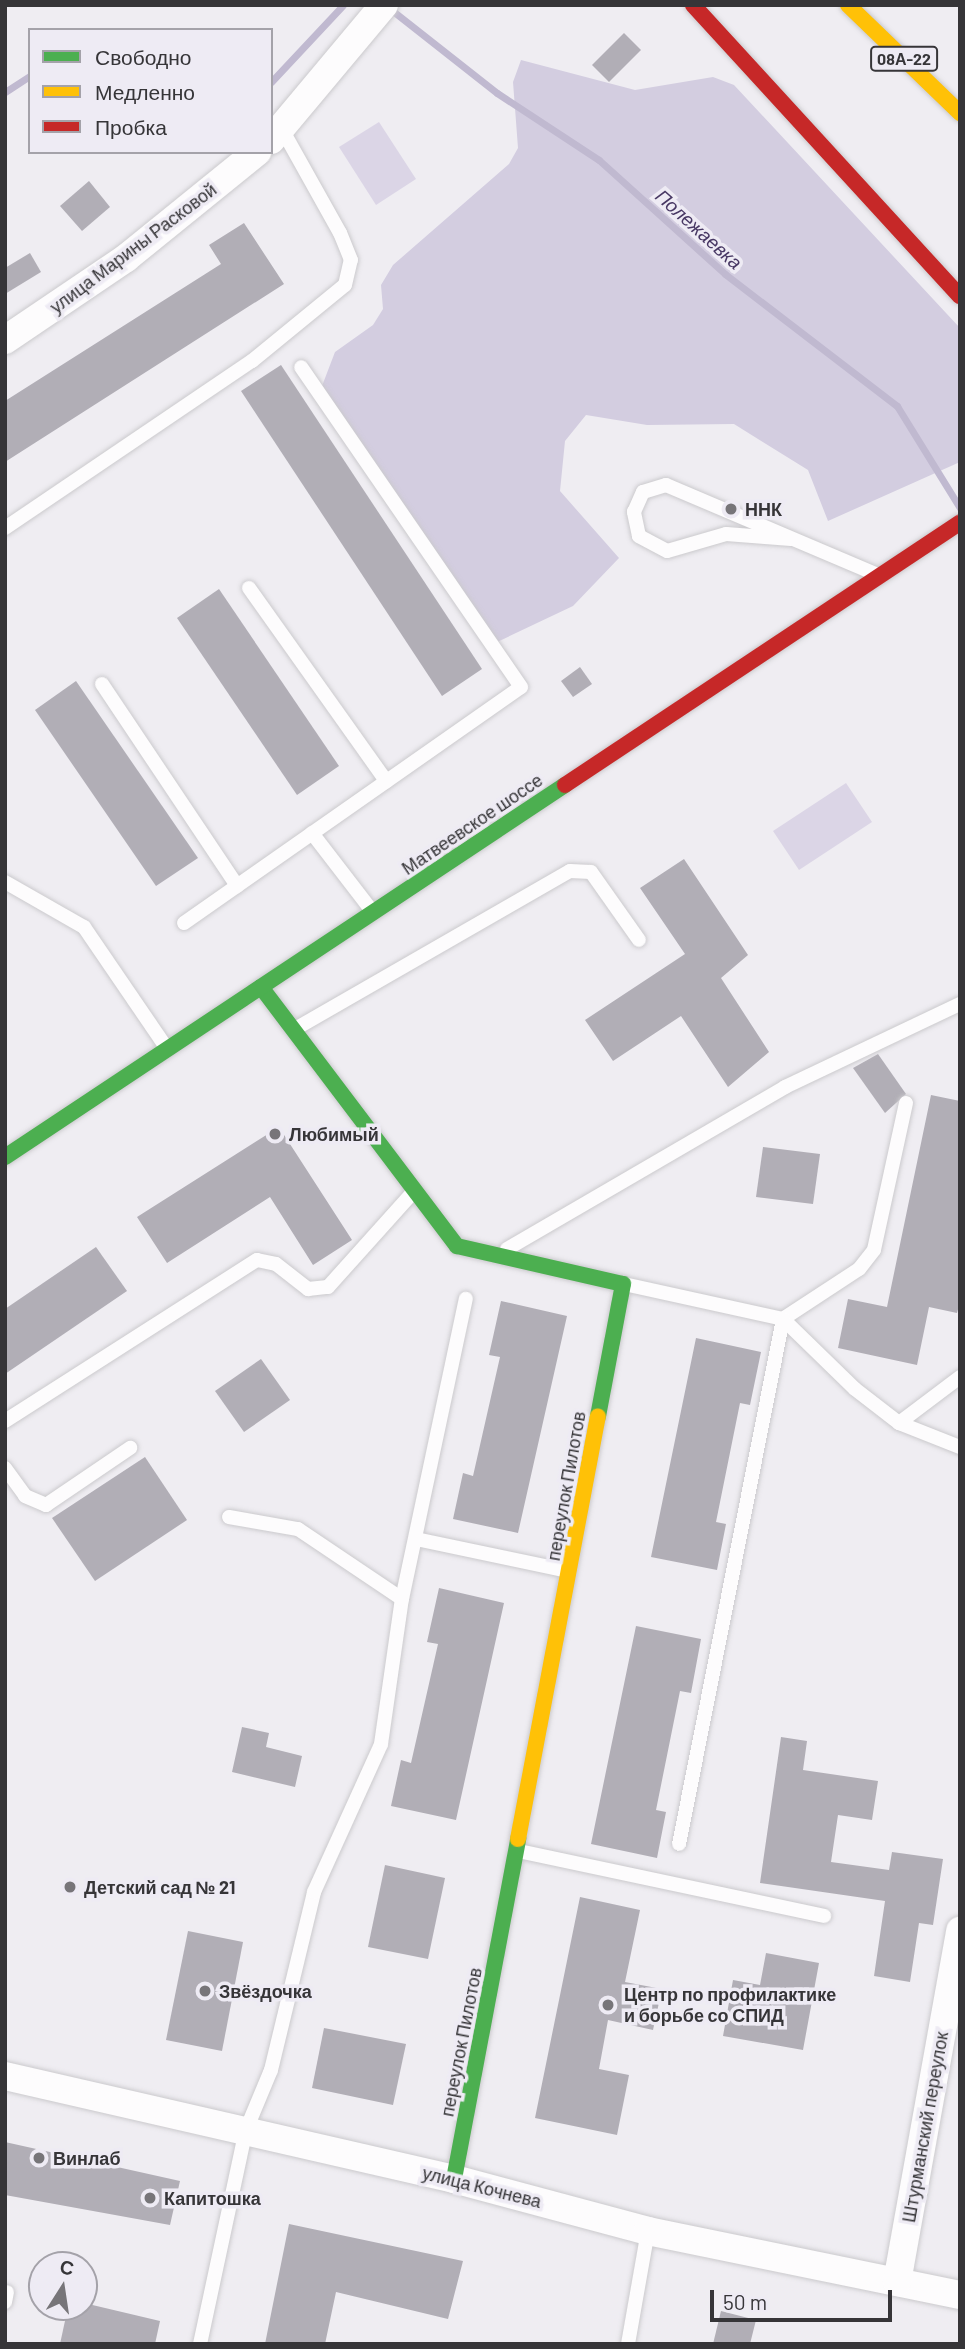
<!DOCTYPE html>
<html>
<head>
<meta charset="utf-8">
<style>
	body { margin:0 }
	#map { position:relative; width:965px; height:2349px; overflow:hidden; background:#efedf2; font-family:Barlow,sans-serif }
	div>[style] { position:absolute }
	.green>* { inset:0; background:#dbd5e6 }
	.forest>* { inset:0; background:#d3cde0 }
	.stream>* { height:7px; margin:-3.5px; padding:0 3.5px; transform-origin:3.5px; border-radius:3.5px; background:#c0b9d0 }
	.building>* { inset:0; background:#b1aeb6 }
	.roads { filter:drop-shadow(0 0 2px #cbcacd) drop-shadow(0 0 2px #cbcacd) }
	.lane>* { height:14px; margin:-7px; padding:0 7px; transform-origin:7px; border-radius:7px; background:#fdfcfd }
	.street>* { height:28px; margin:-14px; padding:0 14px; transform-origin:14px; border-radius:14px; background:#fdfcfd }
	.fast>* { height:16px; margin:-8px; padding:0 8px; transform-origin:8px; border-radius:8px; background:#4caf50 }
	.slow>* { height:16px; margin:-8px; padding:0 8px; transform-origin:8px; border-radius:8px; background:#ffc107 }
	.jam>* { height:16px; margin:-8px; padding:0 8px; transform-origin:8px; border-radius:8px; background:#c62828 }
	.dots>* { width:19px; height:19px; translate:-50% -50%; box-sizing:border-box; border:4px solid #eeebf4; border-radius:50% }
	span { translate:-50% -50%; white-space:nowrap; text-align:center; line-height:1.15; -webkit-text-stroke:7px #eeebf4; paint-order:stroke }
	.shield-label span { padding:2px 5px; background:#eeebf4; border:2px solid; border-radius:5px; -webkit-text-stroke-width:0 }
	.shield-label { font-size:16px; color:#363538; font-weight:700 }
	.street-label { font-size:18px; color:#363538 }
	.poi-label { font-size:18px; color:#363538; font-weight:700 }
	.left { translate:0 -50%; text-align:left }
	.water-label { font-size:19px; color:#483864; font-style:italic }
	.frame { position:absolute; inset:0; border:7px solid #363538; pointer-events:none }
	.legend { position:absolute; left:28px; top:28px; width:245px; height:126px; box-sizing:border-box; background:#eeebf4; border:2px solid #a4a2a9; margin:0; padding:9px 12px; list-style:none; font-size:21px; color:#363538 }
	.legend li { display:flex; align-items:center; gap:14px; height:35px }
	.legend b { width:35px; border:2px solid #a4a2a9 }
	.north { position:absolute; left:28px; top:2251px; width:70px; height:70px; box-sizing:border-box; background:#eeebf4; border:2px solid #a4a2a9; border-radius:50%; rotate:12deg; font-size:19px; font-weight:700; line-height:28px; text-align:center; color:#363538 }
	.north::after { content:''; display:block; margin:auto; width:24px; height:32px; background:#777579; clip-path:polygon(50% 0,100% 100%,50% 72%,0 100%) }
	.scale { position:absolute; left:710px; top:2290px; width:182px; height:32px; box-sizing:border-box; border:4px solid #363538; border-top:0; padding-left:9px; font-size:21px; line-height:24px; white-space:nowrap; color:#363538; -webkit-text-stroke:5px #eeebf4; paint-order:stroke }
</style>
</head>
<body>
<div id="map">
	<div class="green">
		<div style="clip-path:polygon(379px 122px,416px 179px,376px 205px,339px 147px)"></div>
		<div style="clip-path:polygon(846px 783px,872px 822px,799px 870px,773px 831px)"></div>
	</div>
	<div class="forest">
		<div style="clip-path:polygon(521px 60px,635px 90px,713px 77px,734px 85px,960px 328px,960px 462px,828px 521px,808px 470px,734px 424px,647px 425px,586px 415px,565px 441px,560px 491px,619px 558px,573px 606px,495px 643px,322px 386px,335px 352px,373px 325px,383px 309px,381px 285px,393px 265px,509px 164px,518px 148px,513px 82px)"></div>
	</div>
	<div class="stream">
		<div style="left:389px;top:8px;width:137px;rotate:38.2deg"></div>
		<div style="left:497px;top:93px;width:122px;rotate:33.3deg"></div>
		<div style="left:599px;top:160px;width:170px;rotate:42.1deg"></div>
		<div style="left:725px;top:274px;width:217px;rotate:37.5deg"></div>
		<div style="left:897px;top:406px;width:120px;rotate:58.3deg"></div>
		<div style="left:271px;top:82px;width:105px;rotate:-46.9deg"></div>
		<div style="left:5px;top:92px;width:30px;rotate:-33deg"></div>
	</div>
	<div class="building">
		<div style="clip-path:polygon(624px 33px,641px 50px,609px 82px,592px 65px)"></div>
		<div style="clip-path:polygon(89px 181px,110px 207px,82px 231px,60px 206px)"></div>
		<div style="clip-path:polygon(244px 223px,284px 284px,5px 462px,5px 401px,221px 264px,209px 245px)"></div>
		<div style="clip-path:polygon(30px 253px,41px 272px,5px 294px,5px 268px)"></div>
		<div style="clip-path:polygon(281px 365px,482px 669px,442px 696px,241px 391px)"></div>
		<div style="clip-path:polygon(219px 589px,339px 766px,297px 795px,177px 618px)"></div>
		<div style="clip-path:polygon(580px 667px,592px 684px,573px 697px,561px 681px)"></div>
		<div style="clip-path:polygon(76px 681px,198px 858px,156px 886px,35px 710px)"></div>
		<div style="clip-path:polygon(684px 859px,748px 955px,721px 978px,769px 1052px,728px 1087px,681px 1016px,613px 1061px,585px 1020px,685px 954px,640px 888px)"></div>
		<div style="clip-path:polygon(878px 1054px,906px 1094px,885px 1113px,853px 1068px)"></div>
		<div style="clip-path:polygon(931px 1095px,960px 1101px,960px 1302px,957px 1313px,929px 1307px,917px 1365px,838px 1348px,848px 1299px,887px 1307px)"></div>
		<div style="clip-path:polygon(279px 1127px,352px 1240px,313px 1265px,270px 1197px,167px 1263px,137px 1217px)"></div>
		<div style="clip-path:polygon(763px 1147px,820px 1154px,813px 1204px,756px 1197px)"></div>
		<div style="clip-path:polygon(96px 1247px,127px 1291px,5px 1374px,5px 1309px)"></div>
		<div style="clip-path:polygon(501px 1301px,567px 1316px,518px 1533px,453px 1519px,463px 1473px,473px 1476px,500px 1357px,489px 1355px)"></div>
		<div style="clip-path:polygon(696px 1338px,761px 1352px,750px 1405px,740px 1403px,716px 1522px,726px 1524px,717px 1570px,651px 1557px)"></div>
		<div style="clip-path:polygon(261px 1359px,290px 1400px,244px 1432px,215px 1391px)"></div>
		<div style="clip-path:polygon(145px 1457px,187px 1520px,95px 1581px,52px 1518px)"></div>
		<div style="clip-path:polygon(439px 1588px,504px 1603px,456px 1820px,391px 1806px,401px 1760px,411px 1763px,438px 1644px,427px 1642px)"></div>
		<div style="clip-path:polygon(636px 1626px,701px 1639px,691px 1693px,680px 1691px,656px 1810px,666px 1812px,657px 1858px,591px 1844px)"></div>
		<div style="clip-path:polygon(242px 1727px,269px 1733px,266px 1747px,302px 1756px,295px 1787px,232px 1772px)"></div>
		<div style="clip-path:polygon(781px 1737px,807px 1741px,803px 1770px,878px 1781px,872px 1820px,838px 1815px,831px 1862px,889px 1870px,892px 1852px,943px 1859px,933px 1925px,919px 1923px,910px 1982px,874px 1976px,885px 1901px,760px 1883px)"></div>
		<div style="clip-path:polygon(385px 1865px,445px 1878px,428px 1959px,368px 1947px)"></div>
		<div style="clip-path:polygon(580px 1897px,640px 1910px,625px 1982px,662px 1989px,653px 2030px,608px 2020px,599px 2069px,629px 2075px,617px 2135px,535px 2118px)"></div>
		<div style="clip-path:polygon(188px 1931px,243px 1942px,222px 2051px,166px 2040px)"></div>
		<div style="clip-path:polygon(766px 1953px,819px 1963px,803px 2050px,723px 2036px,733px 1980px,760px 1985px)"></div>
		<div style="clip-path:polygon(324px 2028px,406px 2044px,393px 2105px,312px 2088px)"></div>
		<div style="clip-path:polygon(5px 2142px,180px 2181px,170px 2225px,5px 2195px)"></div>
		<div style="clip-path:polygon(289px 2224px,463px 2261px,448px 2319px,336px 2292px,325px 2344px,265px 2344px)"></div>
		<div style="clip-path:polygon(84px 2303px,160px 2321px,155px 2344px,60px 2344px,68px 2307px)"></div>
		<div style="clip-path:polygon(721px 2311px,756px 2320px,750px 2344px,713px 2344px)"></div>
	</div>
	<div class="roads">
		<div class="lane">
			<div style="left:5px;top:528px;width:298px;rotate:-34.1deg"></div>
			<div style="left:252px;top:361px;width:120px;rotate:-39.3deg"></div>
			<div style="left:345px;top:285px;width:26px;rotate:-77deg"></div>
			<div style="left:351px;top:260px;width:29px;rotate:-112deg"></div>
			<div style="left:340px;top:233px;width:117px;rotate:-119.2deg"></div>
			<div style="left:791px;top:539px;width:65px;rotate:-175.6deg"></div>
			<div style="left:726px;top:534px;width:61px;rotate:163.9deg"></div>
			<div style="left:667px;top:551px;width:32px;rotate:-152deg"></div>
			<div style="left:639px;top:536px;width:25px;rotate:-102deg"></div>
			<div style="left:634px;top:512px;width:22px;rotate:-66deg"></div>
			<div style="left:643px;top:492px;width:24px;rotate:-17deg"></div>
			<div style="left:666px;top:485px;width:228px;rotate:23deg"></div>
			<div style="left:249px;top:588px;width:237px;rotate:54.6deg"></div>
			<div style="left:102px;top:684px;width:243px;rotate:56.2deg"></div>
			<div style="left:312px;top:833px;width:98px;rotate:52.4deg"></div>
			<div style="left:5px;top:882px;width:91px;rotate:29.7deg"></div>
			<div style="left:84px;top:927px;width:145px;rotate:55.7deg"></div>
			<div style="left:184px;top:923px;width:411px;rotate:-35deg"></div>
			<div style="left:521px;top:687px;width:388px;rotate:-124.5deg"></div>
			<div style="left:295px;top:1029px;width:317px;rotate:-29.9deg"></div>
			<div style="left:570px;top:871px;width:21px;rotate:3deg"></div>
			<div style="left:591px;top:872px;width:83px;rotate:54.8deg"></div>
			<div style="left:906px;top:1103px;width:150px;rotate:102.3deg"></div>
			<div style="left:874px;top:1250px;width:24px;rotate:128deg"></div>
			<div style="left:859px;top:1269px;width:91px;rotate:146.7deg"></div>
			<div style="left:783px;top:1319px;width:100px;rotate:44.2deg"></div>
			<div style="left:855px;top:1389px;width:56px;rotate:37.7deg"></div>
			<div style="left:899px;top:1423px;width:66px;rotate:21.5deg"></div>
			<div style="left:507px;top:1249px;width:322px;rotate:-30.2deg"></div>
			<div style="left:785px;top:1087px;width:194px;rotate:-25.4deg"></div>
			<div style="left:624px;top:1284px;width:163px;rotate:12.4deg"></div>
			<div style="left:783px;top:1319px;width:535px;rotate:101.2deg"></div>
			<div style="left:5px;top:1421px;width:299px;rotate:-32.6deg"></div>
			<div style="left:257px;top:1260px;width:19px;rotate:12deg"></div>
			<div style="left:276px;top:1264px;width:41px;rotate:38deg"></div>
			<div style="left:308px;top:1289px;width:20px;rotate:-6deg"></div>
			<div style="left:328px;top:1287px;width:129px;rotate:-48.1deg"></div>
			<div style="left:899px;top:1423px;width:76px;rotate:-37deg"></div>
			<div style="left:5px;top:1468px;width:34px;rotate:54deg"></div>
			<div style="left:25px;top:1496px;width:23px;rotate:23deg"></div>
			<div style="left:46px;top:1505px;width:102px;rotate:-34.2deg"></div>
			<div style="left:229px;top:1517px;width:70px;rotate:9.9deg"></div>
			<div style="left:298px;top:1529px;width:125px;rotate:33.9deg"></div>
			<div style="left:416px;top:1539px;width:155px;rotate:11.9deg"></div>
			<div style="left:519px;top:1851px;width:312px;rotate:12deg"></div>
			<div style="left:5px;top:2302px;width:10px;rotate:-79deg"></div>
			<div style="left:200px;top:2344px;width:219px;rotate:-77.9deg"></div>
			<div style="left:246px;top:2130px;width:65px;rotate:-67.4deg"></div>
			<div style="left:271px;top:2070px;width:183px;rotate:-76.4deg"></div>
			<div style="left:314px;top:1892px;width:162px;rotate:-65.6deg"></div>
			<div style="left:381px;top:1744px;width:147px;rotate:-81.8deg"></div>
			<div style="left:402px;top:1599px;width:307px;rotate:-78deg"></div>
			<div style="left:628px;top:2344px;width:115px;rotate:-80deg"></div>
		</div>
		<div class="street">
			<div style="left:271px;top:140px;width:176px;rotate:-50.1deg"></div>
			<div style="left:5px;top:340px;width:146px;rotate:-34.1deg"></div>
			<div style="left:126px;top:258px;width:169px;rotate:-39deg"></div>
			<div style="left:5px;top:2076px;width:461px;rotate:12.9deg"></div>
			<div style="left:454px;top:2179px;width:201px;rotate:15deg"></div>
			<div style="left:648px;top:2231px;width:318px;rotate:11.6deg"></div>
			<div style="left:897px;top:2282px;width:357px;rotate:-79.8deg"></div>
		</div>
		<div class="fast">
			<div style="left:261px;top:987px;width:325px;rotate:52.9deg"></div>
			<div style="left:457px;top:1246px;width:170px;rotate:12.9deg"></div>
			<div style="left:623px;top:1284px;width:134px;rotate:100.7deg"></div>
			<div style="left:5px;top:1157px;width:672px;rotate:-33.6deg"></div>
			<div style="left:454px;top:2179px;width:346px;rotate:-79.3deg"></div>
		</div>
		<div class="slow">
			<div style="left:848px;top:5px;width:156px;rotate:44deg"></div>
			<div style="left:518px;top:1839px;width:430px;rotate:-79.3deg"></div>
		</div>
		<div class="jam">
			<div style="left:693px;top:5px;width:395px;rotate:47.5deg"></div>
			<div style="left:565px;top:785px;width:474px;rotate:-33.6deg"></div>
		</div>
	</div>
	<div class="dots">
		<div style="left:731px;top:509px;background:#777579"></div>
		<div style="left:275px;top:1134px;background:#777579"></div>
		<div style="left:70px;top:1887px;background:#777579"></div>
		<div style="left:205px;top:1991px;background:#777579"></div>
		<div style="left:608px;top:2005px;background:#777579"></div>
		<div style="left:39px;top:2158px;background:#777579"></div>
		<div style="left:150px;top:2198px;background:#777579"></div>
	</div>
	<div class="shield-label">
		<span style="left:904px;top:59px">08А-22</span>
	</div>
	<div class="street-label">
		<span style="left:133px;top:248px;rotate:-37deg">улица Марины Расковой</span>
		<span style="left:472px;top:824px;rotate:-34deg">Матвеевское шоссе</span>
		<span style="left:566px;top:1486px;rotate:-80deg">переулок Пилотов</span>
		<span style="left:461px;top:2042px;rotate:-79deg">переулок Пилотов</span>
		<span style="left:925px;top:2127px;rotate:-80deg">Штурманский переулок</span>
		<span style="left:482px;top:2187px;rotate:14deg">улица Кочнева</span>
	</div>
	<div class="poi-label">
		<span class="left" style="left:745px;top:509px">ННК</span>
		<span class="left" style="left:289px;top:1134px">Любимый</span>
		<span class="left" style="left:84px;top:1887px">Детский сад № 21</span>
		<span class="left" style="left:219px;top:1991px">Звёздочка</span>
		<span class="left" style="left:624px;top:2005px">Центр по профилактике<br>и борьбе со СПИД</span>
		<span class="left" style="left:53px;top:2158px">Винлаб</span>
		<span class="left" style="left:164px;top:2198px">Капитошка</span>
	</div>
	<div class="water-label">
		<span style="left:699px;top:229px;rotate:42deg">Полежаевка</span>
	</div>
	<div class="frame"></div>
	<ul class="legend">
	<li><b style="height:9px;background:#4caf50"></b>Свободно</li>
	<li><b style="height:9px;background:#ffc107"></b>Медленно</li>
	<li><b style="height:9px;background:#c62828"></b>Пробка</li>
	</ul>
	<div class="north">С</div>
	<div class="scale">50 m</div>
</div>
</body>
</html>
